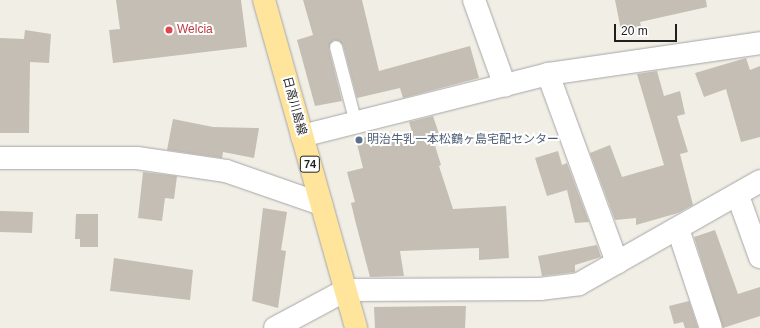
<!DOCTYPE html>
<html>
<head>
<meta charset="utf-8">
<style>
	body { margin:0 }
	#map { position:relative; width:760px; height:328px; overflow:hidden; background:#f0eee5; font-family:Helvetica,"Noto Sans JP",sans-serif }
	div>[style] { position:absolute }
	.building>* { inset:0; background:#c5beb4 }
	.roads { filter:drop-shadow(0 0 1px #a6a6a6) drop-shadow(0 0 1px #a6a6a6) }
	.lane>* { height:12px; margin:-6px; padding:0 6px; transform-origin:6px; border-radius:6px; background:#fff }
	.street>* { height:22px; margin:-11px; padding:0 11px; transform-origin:11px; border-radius:11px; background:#fff }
	.primary>* { height:22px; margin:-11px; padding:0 11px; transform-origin:11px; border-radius:11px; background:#ffe49b }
	.dots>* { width:11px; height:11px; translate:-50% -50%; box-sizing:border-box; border:2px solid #fff; border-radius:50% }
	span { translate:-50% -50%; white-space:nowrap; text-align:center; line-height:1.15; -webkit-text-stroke:4px #fff; paint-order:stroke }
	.shield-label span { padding:1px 3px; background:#fff; border:1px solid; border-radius:3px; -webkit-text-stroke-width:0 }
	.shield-label { font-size:11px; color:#1f1f1f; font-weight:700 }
	.health-label { font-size:12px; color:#be3a42 }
	.left { translate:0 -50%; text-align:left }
	.street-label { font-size:12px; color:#1f1f1f }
	.service-label { font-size:12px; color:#4e5e75 }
	.scale { position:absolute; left:614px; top:24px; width:63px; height:18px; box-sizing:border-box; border:2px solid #1f1f1f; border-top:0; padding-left:5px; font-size:12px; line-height:14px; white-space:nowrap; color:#1f1f1f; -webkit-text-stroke:3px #fff; paint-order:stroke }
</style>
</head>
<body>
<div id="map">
	<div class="building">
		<div style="clip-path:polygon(116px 0,241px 0,247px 47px,113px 63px,109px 30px,120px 29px)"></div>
		<div style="clip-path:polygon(303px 0,362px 0,379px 71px,470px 46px,479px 78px,403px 98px,400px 88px,357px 98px,343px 45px,334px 40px,329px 49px,342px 101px,315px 106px,297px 40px,313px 35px)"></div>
		<div style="clip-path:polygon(615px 0,706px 0,707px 7px,640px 22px,641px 26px,621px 30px)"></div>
		<div style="clip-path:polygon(25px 30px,51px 34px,49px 63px,30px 62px,29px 133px,0 133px,0 38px,24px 39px)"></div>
		<div style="clip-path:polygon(746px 58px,750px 70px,760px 66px,760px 137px,741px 142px,726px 89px,704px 97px,695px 73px)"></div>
		<div style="clip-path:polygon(657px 71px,664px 96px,680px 91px,685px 114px,677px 116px,688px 152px,680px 154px,693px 205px,678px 213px,636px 225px,636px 218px,615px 220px,590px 153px,610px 145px,622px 177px,664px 165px,637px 74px)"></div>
		<div style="clip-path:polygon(433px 116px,440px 137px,433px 139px,441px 165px,439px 166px,453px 209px,506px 206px,509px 258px,479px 260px,479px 248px,400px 251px,404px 276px,370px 277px,355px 220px,351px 203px,355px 202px,347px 172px,363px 168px,356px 140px,373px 135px,376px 145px,413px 135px,409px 122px)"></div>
		<div style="clip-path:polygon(173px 119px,213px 127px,259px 128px,254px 158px,223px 152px,222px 158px,167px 150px)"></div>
		<div style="clip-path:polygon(558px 151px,562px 165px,567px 163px,589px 222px,575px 223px,567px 190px,547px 196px,535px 158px)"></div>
		<div style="clip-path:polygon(143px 172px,177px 176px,174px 199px,165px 198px,162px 221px,138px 218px)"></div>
		<div style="clip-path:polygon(263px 208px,287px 212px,281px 250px,286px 251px,278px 308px,252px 301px)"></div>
		<div style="clip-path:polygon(0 211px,33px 212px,32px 233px,0 232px)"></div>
		<div style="clip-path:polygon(76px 214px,98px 214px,98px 247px,80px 247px,80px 239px,75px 239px)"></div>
		<div style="clip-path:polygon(715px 230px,738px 294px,760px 287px,760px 316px,723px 328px,694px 237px)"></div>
		<div style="clip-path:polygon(597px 245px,601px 257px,575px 265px,575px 272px,542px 276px,538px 256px)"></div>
		<div style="clip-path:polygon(114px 258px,193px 270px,190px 300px,110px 291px)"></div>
		<div style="clip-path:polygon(689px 301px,698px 328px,685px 328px,683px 322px,674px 324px,669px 306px)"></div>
		<div style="clip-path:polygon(449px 306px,466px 306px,465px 328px,375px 328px,374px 307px)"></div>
	</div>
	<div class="roads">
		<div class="lane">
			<div style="left:336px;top:47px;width:79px;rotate:75.3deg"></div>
		</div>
		<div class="street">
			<div style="left:474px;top:0;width:91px;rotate:70.2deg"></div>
			<div style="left:548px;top:74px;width:201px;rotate:69.9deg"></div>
			<div style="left:302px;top:136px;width:254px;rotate:-14.1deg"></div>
			<div style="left:548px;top:74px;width:214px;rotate:-8.3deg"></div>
			<div style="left:0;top:158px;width:137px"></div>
			<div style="left:137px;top:158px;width:90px;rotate:8.3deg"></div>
			<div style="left:226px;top:171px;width:101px;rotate:19.2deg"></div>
			<div style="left:738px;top:196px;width:65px;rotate:70.2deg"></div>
			<div style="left:678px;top:229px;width:104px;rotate:71.6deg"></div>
			<div style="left:275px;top:328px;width:81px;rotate:-28.2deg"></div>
			<div style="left:346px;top:290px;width:194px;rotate:-0.3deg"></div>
			<div style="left:540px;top:289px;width:39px;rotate:-7deg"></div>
			<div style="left:579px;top:284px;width:208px;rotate:-29.6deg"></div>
		</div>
		<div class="primary">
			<div style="left:264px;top:0;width:341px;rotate:74.3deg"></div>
		</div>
	</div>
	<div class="dots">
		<div style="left:169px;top:30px;background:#e0444e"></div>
		<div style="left:359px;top:140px;background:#5c6f8a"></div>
	</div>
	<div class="shield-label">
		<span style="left:310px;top:164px">74</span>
	</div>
	<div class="health-label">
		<span class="left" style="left:177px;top:30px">Welcia</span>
	</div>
	<div class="street-label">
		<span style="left:294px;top:106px;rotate:75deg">日高川島線</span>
	</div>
	<div class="service-label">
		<span class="left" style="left:367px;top:140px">明治牛乳一本松鶴ヶ島宅配センター</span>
	</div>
	<div class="scale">20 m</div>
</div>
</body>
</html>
